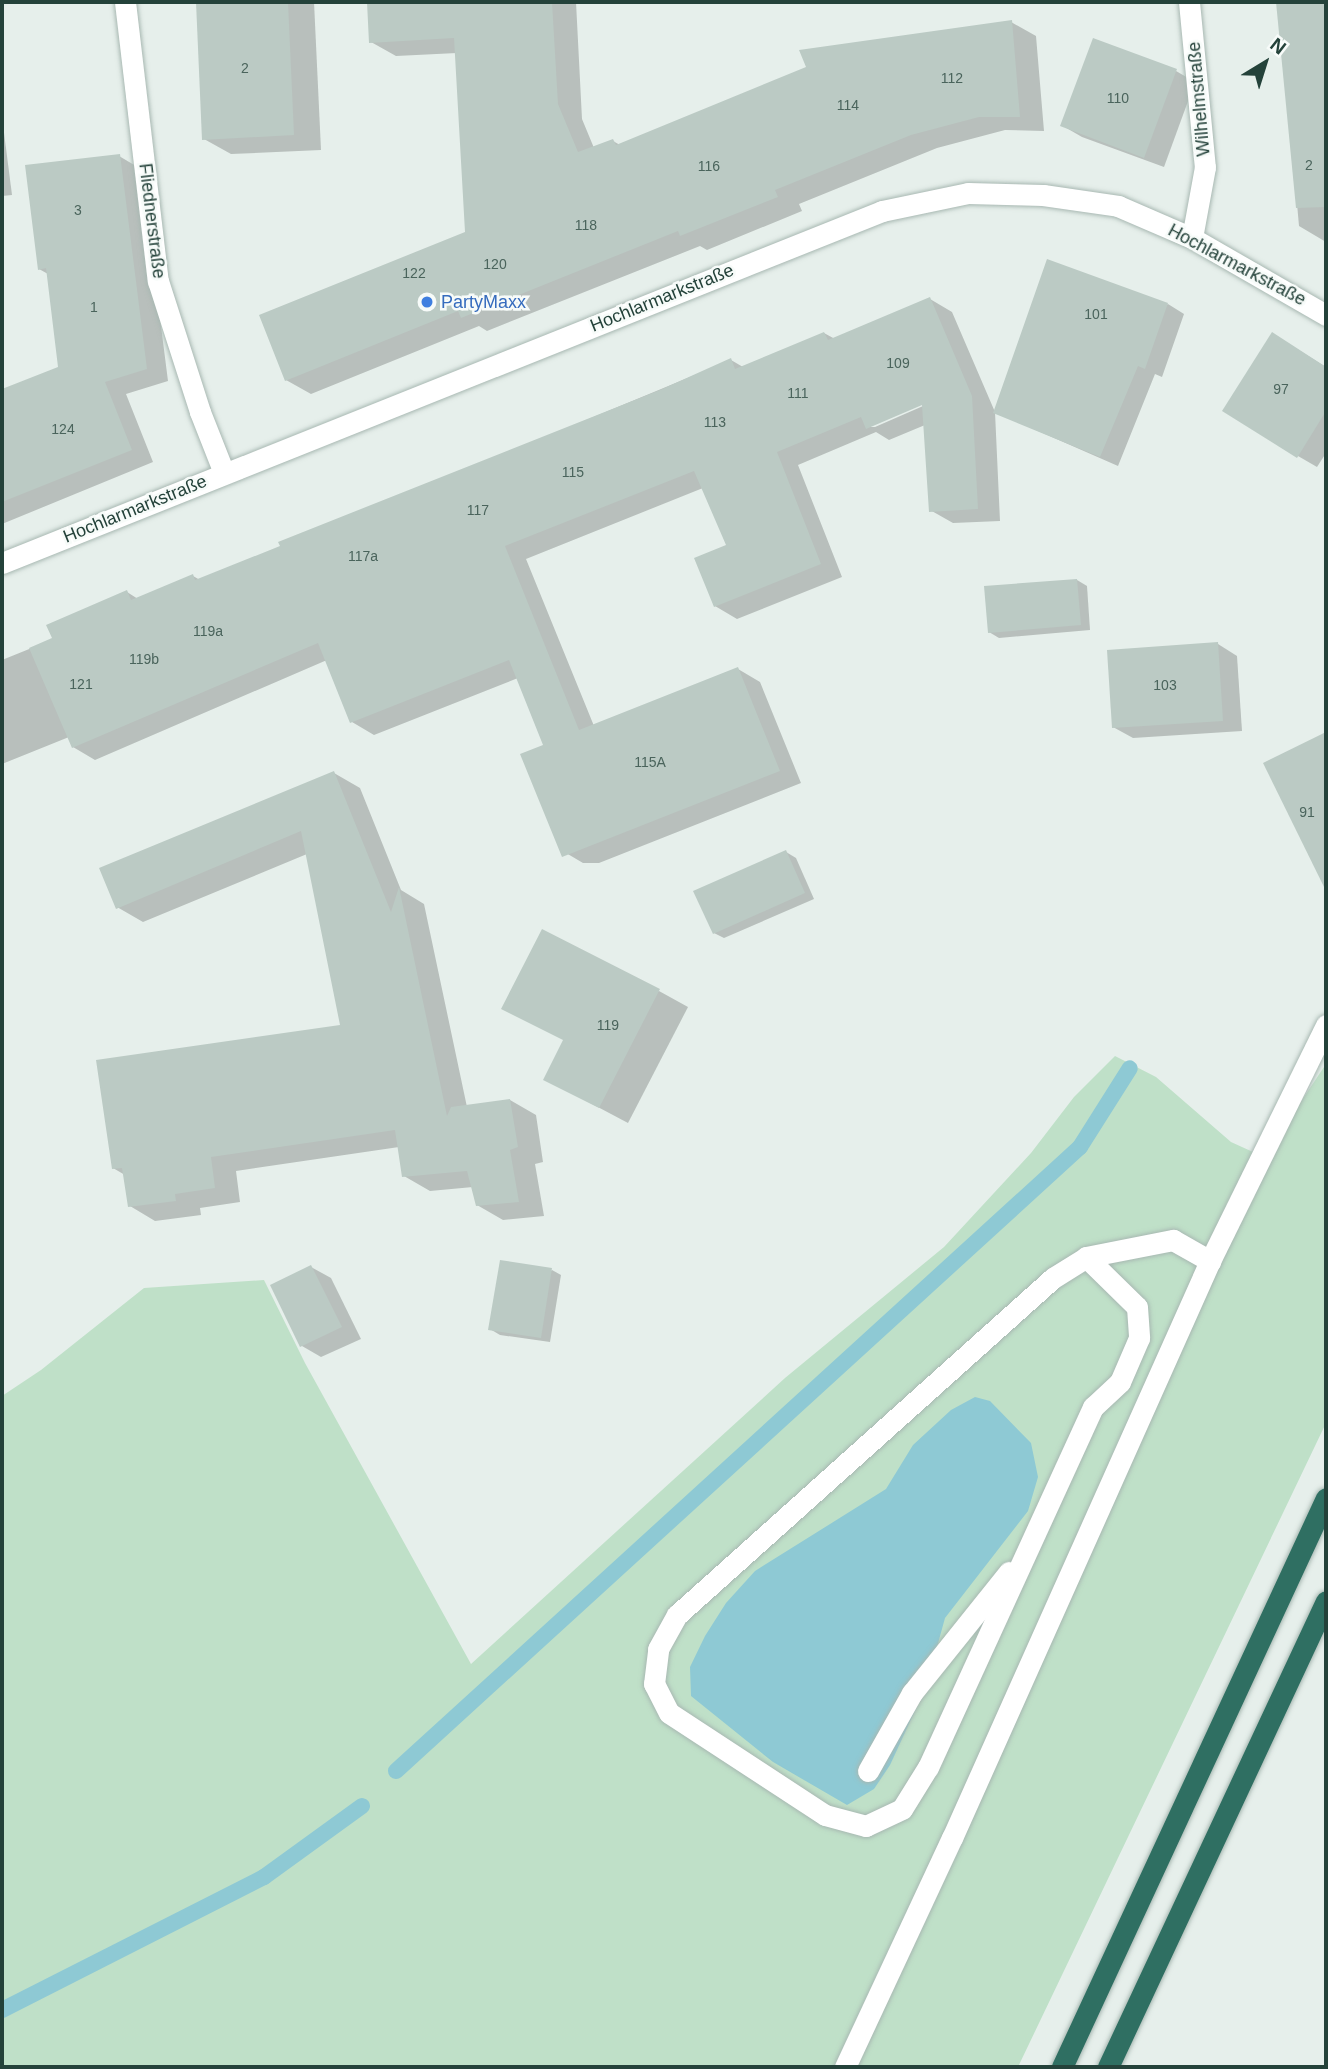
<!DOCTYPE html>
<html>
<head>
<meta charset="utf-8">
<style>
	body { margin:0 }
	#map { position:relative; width:1328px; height:2069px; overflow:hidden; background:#e6efeb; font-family:Arial,sans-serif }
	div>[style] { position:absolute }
	.green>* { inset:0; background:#bfe0c8 }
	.water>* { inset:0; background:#8ec9d4 }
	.shadow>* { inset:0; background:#0003 }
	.stream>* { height:16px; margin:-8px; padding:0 8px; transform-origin:8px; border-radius:8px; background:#8ec9d4 }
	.building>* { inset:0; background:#bbcac4 }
	.roads { filter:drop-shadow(0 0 2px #a8b8b2) drop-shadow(0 0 2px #a8b8b2) }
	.service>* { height:21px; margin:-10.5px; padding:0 10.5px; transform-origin:10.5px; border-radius:10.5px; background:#fff }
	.minor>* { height:21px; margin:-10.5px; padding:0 10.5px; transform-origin:10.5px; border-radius:10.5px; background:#fff }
	.tertiary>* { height:21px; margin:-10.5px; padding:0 10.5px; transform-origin:10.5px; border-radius:10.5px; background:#fff }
	.motorway>* { height:21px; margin:-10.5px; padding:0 10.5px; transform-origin:10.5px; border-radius:10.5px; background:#2f6f62 }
	.dots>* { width:19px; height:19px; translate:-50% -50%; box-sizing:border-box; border:4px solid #f7fbf9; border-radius:50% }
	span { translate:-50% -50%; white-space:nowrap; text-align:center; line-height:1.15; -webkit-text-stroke:5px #f7fbf9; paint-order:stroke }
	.number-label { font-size:14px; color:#4a645c }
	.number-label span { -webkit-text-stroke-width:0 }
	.street-label { font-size:18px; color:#24423a }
	.shop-label { font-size:18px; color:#366cbe }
	.left { translate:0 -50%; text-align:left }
	.frame { position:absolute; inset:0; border:4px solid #24423a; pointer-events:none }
	.north { position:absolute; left:1230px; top:28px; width:70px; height:70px; -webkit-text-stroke:5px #f7fbf9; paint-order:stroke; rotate:38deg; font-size:19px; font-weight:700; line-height:28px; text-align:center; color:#24423a }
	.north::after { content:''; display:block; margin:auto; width:24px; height:32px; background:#24423a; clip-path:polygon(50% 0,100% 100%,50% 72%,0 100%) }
</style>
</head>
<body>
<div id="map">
	<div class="green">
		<div style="clip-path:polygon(1115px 1056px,1156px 1077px,1231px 1142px,1264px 1157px,1326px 1064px,1326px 1423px,1018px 2067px,2px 2067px,2px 1396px,41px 1370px,144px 1288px,264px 1280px,305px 1363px,471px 1664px,785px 1378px,944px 1247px,1031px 1153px,1074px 1097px)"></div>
	</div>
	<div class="water">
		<div style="clip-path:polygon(975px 1397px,990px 1401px,1031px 1443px,1038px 1477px,1028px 1511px,945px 1618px,926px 1687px,890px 1765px,874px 1789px,847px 1805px,773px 1762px,691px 1696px,690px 1667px,705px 1636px,726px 1603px,755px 1571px,886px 1489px,913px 1445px,951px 1410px)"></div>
	</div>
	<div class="shadow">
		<div style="clip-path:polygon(197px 2px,314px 2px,321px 150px,231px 154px,204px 139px)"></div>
		<div style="clip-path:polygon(368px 2px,576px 2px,582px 119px,594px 148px,613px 141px,620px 145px,1011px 22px,1036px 36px,1044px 131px,1005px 130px,937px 148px,799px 204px,802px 211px,707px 250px,700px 246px,487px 331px,479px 326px,311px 394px,286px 380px,467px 233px,457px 53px,396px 56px,371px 42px)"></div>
		<div style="clip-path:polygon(1279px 2px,1326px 2px,1326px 242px,1299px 226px)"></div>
		<div style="clip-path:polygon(1176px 71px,1195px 82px,1164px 167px,1082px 137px,1063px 126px)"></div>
		<div style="clip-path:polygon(2px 117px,12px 195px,2px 196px)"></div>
		<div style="clip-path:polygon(119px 156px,141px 169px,168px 381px,126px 394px,153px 462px,2px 524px,2px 414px,17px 408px,60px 368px,48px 274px,39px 269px)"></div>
		<div style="clip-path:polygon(evenodd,930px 299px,952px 312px,995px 412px,1000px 521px,953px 523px,930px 510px,925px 425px,889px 440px,876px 432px,798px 465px,842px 577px,737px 619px,715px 606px,728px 546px,703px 488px,526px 559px,594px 726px,738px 669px,760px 682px,801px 783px,599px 863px,583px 863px,561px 850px,545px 746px,518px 678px,374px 735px,352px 722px,327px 660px,95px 760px,73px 747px,69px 737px,2px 764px,2px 660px,54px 639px,127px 592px,138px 599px,193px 576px,200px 580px,731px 360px,743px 367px,824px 333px,835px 339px,930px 299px,929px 400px,930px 403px,875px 427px,866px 427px,929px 400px)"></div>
		<div style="clip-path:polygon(1168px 304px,1184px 314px,1162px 377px,1155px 374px,1118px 466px,995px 412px)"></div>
		<div style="clip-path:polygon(1292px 346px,1326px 367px,1326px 453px,1317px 467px,1298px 456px)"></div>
		<div style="clip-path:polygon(1077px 580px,1087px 586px,1090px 630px,999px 638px,989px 632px)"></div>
		<div style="clip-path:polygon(1218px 644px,1237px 656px,1242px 731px,1133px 738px,1113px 727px)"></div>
		<div style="clip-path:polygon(1326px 734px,1326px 871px,1315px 865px,1265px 764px)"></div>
		<div style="clip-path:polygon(334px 773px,360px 788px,401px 890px,424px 904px,467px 1107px,510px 1100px,536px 1115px,543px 1162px,535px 1164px,544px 1216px,503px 1220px,477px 1205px,473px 1187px,430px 1191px,404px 1176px,399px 1147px,236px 1171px,240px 1202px,200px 1208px,201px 1215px,155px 1221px,130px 1206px,125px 1175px,113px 1168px,342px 1027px,307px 854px,143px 922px,117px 907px)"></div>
		<div style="clip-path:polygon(786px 852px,796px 858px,814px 899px,724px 938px,714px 933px)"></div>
		<div style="clip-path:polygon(659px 991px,688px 1007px,628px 1123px,545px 1079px,564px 1043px)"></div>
		<div style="clip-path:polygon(311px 1267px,331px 1278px,361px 1339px,321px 1357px,302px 1346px)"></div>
		<div style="clip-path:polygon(552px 1270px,561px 1275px,550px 1342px,500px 1335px,490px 1329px)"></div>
	</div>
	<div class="stream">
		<div style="left:396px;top:1771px;width:926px;rotate:-42.37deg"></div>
		<div style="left:1080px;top:1147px;width:93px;rotate:-57.7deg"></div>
		<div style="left:2px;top:2010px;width:294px;rotate:-26.9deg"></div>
		<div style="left:264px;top:1877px;width:121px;rotate:-35.9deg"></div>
	</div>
	<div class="building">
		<div style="clip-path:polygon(196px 2px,288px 2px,294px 135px,202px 140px)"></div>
		<div style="clip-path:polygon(367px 2px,552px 2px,558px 104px,578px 152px,613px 139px,616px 145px,806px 67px,799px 50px,1012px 20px,1020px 117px,979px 117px,911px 135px,775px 190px,778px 197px,680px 236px,678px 231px,461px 318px,458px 311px,285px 381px,259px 315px,465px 232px,454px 38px,369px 43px)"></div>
		<div style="clip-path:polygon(1276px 2px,1326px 2px,1326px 207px,1296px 208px)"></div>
		<div style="clip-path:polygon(1093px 38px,1177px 69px,1144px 158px,1060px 126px)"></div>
		<div style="clip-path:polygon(120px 154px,147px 369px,105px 382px,132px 450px,2px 502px,2px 389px,58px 367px,46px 268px,38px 270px,25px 165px)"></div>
		<div style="clip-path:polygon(1047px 259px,1168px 303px,1145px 369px,1138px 366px,1100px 457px,993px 413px)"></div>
		<div style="clip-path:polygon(930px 297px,972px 396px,978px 509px,929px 512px,922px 405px,866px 429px,861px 417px,777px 452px,821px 564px,714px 607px,694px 558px,726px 545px,694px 471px,505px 546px,579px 730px,738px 667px,780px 771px,562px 857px,520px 754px,543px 745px,509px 660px,350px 723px,318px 643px,72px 748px,29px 648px,52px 638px,46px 625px,127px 590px,131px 600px,193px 574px,195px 580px,280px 546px,278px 542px,660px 390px,731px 358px,735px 369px,824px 332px,828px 340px)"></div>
		<div style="clip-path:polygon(1272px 332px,1326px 367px,1326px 411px,1297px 458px,1222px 411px)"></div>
		<div style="clip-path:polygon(1077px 579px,1081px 625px,988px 633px,984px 586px)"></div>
		<div style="clip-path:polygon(1218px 642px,1223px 721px,1112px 728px,1107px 650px)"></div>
		<div style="clip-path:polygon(1326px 732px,1326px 891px,1263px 763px)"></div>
		<div style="clip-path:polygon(334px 771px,391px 912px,399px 887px,447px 1116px,451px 1107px,510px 1099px,518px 1147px,510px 1150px,519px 1202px,476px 1206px,467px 1171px,402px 1177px,395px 1130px,211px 1157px,215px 1188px,175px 1194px,176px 1201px,128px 1207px,122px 1168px,112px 1169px,96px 1060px,340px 1025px,301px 831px,116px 909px,99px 868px)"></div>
		<div style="clip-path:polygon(786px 850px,805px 893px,713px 934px,693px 891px)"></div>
		<div style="clip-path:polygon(542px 929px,660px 989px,599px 1108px,543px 1080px,563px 1040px,501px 1009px)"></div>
		<div style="clip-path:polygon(500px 1260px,552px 1268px,541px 1338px,488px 1330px)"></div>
		<div style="clip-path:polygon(311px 1265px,342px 1327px,300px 1347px,270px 1285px)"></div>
	</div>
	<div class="roads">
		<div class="service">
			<div style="left:1086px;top:1257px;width:71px;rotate:44.4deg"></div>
			<div style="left:1137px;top:1307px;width:31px;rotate:86deg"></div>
			<div style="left:1139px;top:1338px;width:48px;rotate:113.4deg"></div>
			<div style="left:1120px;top:1382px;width:37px;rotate:137deg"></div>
			<div style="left:1093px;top:1407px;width:396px;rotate:114.6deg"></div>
			<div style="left:928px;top:1767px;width:49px;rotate:121.8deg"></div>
			<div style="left:902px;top:1809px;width:40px;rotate:155deg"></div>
			<div style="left:866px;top:1826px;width:42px;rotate:-165deg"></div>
			<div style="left:825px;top:1815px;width:186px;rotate:-146.8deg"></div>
			<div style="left:669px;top:1713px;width:33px;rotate:-117deg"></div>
			<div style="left:654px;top:1684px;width:35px;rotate:-83deg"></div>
			<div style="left:658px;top:1649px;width:39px;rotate:-61deg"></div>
			<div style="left:677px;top:1615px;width:505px;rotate:-41.87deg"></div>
			<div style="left:1053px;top:1278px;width:39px;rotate:-32deg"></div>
			<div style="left:1086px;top:1257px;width:89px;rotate:-11.1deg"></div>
			<div style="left:1173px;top:1240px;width:43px;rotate:29.6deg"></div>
			<div style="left:868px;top:1771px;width:90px;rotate:-60.6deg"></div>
			<div style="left:912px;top:1693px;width:155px;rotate:-51.3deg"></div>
			<div style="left:845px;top:2067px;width:253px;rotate:-65deg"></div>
			<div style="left:952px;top:1838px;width:632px;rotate:-65.91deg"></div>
			<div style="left:1210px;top:1261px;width:263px;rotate:-63.8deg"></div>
		</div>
		<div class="minor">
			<div style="left:125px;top:2px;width:281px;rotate:83.3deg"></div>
			<div style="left:158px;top:281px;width:138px;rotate:72.2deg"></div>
			<div style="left:200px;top:412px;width:66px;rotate:68.5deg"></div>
			<div style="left:1189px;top:2px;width:166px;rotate:84.5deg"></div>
			<div style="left:1205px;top:167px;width:72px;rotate:100.4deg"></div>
		</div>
		<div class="tertiary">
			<div style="left:2px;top:563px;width:948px;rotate:-21.8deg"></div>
			<div style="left:882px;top:211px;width:88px;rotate:-11.8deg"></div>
			<div style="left:968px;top:193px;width:75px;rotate:1.5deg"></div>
			<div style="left:1043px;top:195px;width:76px;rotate:8.3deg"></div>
			<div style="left:1118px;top:206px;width:81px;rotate:23.4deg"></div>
			<div style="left:1192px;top:238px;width:155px;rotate:29.9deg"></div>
		</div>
		<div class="motorway">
			<div style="left:1062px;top:2067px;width:627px;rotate:-65.11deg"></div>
			<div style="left:1108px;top:2067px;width:514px;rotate:-64.93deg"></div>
		</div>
	</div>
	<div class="dots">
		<div style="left:427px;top:302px;background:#3f7fe0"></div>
	</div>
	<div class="number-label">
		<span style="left:245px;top:68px">2</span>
		<span style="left:952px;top:78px">112</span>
		<span style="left:1118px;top:98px">110</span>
		<span style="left:848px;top:105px">114</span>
		<span style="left:1309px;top:165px">2</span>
		<span style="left:709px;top:166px">116</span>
		<span style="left:78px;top:210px">3</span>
		<span style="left:586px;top:225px">118</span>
		<span style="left:495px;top:264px">120</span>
		<span style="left:414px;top:273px">122</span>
		<span style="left:94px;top:307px">1</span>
		<span style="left:1096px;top:314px">101</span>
		<span style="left:898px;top:363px">109</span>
		<span style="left:1281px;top:389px">97</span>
		<span style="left:798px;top:393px">111</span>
		<span style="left:715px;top:422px">113</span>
		<span style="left:63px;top:429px">124</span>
		<span style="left:573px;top:472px">115</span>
		<span style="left:478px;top:510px">117</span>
		<span style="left:363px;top:556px">117a</span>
		<span style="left:208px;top:631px">119a</span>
		<span style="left:144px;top:659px">119b</span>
		<span style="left:81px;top:684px">121</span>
		<span style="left:1165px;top:685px">103</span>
		<span style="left:650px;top:762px">115A</span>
		<span style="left:1307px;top:812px">91</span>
		<span style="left:608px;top:1025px">119</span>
	</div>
	<div class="street-label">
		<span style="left:1199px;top:99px;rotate:-95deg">Wilhelmstraße</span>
		<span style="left:152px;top:221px;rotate:83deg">Fliednerstraße</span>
		<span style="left:1237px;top:265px;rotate:28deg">Hochlarmarkstraße</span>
		<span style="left:662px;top:298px;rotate:-22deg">Hochlarmarkstraße</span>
		<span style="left:135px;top:509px;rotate:-22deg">Hochlarmarkstraße</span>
	</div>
	<div class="shop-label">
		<span class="left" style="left:441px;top:302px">PartyMaxx</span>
	</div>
	<div class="frame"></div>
	<div class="north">N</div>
</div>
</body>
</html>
